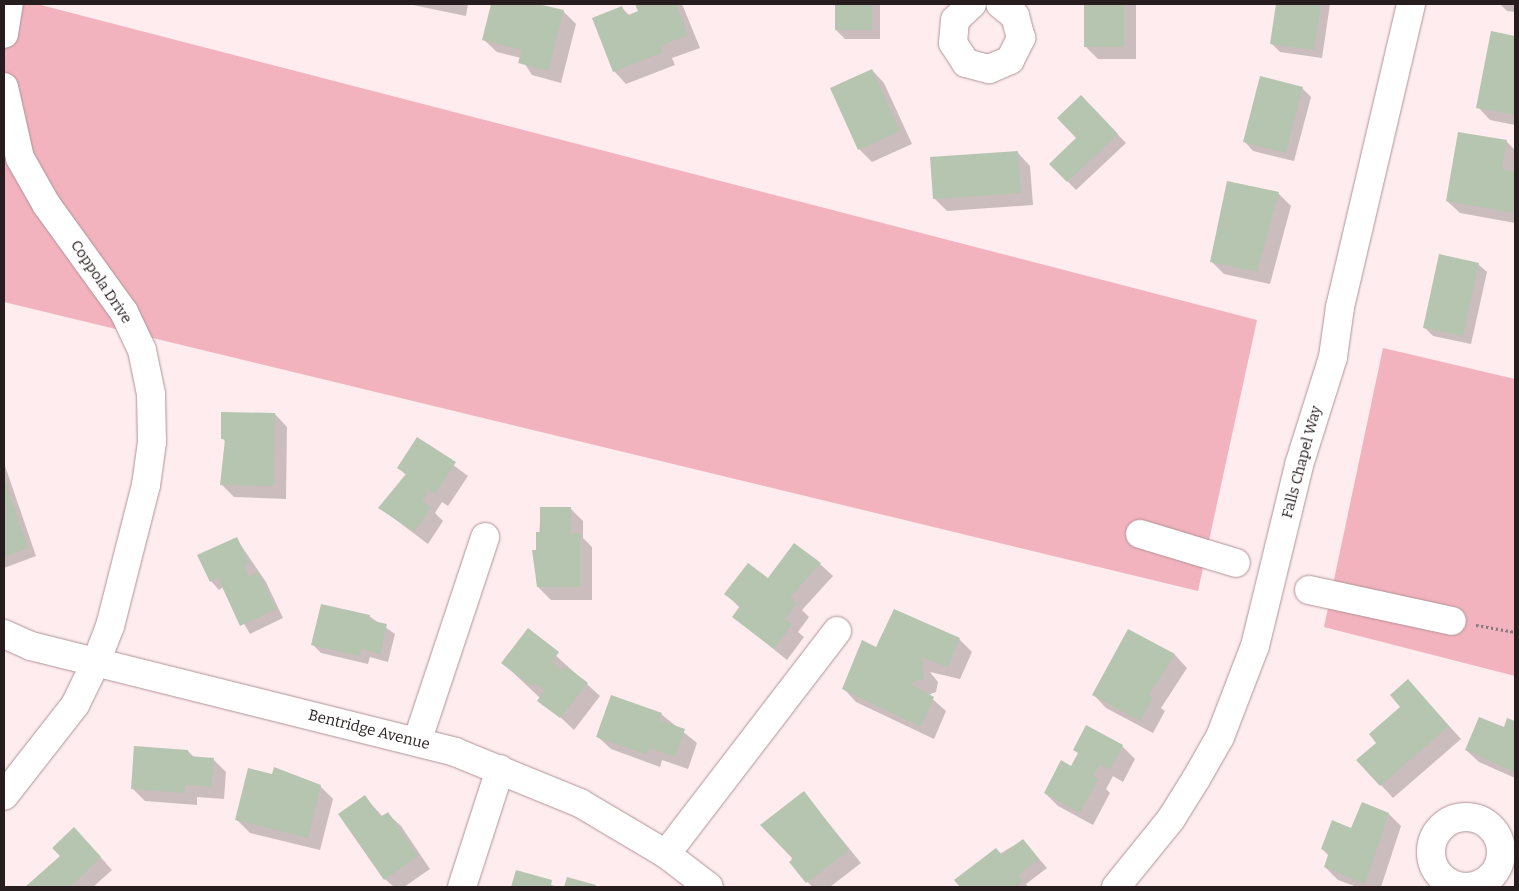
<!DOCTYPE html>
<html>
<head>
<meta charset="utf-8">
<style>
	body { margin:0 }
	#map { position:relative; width:1519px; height:891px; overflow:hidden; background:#feecee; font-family:Bitter,serif }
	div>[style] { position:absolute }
	.green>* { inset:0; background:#f3b3be }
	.shadow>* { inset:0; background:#0003 }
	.building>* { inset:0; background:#b6c5b0 }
	.path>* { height:3px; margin-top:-1.5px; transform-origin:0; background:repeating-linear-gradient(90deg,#887a7c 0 2.5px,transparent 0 5px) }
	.roads { filter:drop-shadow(0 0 1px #af9397) drop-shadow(0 0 1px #af9397) }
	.minor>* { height:28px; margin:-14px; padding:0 14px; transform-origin:14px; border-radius:14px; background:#fff }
	.minor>.ring { margin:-14px; padding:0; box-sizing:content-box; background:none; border:28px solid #fff; border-radius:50% }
	span { translate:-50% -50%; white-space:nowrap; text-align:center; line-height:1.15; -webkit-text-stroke:4px #fff; paint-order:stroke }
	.street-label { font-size:15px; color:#271d1e }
	.frame { position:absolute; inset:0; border:5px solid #271d1e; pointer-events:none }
</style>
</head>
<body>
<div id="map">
	<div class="green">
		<div style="clip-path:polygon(4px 4px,37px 4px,1257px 320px,1198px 591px,4px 302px)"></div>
		<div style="clip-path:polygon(1383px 348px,1515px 379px,1515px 676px,1324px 627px)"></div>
	</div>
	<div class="shadow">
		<div style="clip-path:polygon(408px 4px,468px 4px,466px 16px)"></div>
		<div style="clip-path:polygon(493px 4px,533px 4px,563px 11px,576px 24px,561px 83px,532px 75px,521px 58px,497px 52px,484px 40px)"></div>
		<div style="clip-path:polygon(636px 4px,682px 4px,700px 48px,672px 58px,675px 65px,626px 84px,614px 71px,622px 8px,630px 16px,640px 12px)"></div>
		<div style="clip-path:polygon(836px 4px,880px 4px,880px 39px,845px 39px,836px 30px)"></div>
		<div style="clip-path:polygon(1085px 4px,1136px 4px,1136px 59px,1098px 59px,1085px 46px)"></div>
		<div style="clip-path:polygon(1277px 4px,1330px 4px,1322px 58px,1280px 52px,1271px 43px)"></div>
		<div style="clip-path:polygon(1500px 4px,1515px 4px,1515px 12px,1507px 11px)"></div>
		<div style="clip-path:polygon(1492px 33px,1515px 37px,1515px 125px,1490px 120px,1478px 107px)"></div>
		<div style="clip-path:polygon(872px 70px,884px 83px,912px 144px,872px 162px,859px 149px,832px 88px)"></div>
		<div style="clip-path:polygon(1302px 88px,1311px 97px,1294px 161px,1253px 151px,1245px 142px)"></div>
		<div style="clip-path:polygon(1081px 97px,1126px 143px,1076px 190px,1051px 164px,1078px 138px)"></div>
		<div style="clip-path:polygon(1506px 141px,1515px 150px,1515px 223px,1460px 213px,1447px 201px)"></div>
		<div style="clip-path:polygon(1018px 153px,1030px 166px,1033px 205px,947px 211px,934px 198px)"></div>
		<div style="clip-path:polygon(1278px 193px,1291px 206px,1270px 284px,1224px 274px,1211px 261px)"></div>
		<div style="clip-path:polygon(1478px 264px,1487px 272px,1471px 344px,1433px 336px,1425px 328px)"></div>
		<div style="clip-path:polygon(275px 414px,287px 427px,286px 499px,234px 497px,222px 485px,226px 442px,222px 438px)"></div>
		<div style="clip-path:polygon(418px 439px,468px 476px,448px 506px,442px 502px,435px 513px,443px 521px,428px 544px,380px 508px,406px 475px,399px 468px)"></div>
		<div style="clip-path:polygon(4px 463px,36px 556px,4px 568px)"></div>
		<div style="clip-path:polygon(541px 508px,570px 508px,583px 521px,583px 538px,592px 547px,592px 600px,551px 600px,538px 587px,533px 551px,538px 551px)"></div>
		<div style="clip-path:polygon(236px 538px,266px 582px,283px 618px,250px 634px,223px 587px,219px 590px,211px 581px)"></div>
		<div style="clip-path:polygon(820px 564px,833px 576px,802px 610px,809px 617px,798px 632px,804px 637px,787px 660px,734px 617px,740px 608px,726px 594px)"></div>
		<div style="clip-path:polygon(369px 616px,395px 634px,388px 662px,370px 657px,368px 664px,321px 653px,313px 645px)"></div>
		<div style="clip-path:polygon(528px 630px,600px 696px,574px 730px,503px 663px)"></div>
		<div style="clip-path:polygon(1128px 630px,1175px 655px,1187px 668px,1161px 708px,1165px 711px,1153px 733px,1106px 708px,1094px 695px)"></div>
		<div style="clip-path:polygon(959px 639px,972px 652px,960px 679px,930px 672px,938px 682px,936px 692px,928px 695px,946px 711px,934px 739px,856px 702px,844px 689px,877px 649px)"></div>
		<div style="clip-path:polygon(1408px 681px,1461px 739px,1393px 798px,1358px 760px,1378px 743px,1402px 707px)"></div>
		<div style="clip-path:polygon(661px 714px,697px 743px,688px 769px,662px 760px,660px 767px,611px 749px,598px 737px)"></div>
		<div style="clip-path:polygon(1508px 720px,1515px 723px,1515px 778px,1479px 762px,1466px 750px,1504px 729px)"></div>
		<div style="clip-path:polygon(1086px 727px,1122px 746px,1135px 759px,1123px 782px,1113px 776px,1106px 789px,1110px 793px,1093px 825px,1058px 806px,1045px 793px,1072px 767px,1079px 754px,1074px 749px)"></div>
		<div style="clip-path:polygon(188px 751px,194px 757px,213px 759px,226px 772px,224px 799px,197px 797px,197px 805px,145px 801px,132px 788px)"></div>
		<div style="clip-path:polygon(320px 786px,333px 799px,320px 850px,250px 833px,237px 820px)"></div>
		<div style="clip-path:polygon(804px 793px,861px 863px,830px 887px,812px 887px,791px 862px)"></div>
		<div style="clip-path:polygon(365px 797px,383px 817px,388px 814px,401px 826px,430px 869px,404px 887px,394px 887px,385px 879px)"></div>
		<div style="clip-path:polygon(1389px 814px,1401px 826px,1381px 887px,1357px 887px,1338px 880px,1325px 867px,1329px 856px,1322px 849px)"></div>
		<div style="clip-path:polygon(1023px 840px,1047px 868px,1026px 884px,1028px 887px,962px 887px,956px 880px)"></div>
		<div style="clip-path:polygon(87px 842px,112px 870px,93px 887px,27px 887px,61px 856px)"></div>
	</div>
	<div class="building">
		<div style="clip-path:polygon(491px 4px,538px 4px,564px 10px,548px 71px,518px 63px,522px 50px,482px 40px)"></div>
		<div style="clip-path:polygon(635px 4px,676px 4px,688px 35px,660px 46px,663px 52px,613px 72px,592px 18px,622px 6px,626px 16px,638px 11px)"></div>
		<div style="clip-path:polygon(835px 4px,872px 4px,872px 30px,835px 30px)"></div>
		<div style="clip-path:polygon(1084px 4px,1124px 4px,1124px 47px,1084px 47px)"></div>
		<div style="clip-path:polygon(1276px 4px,1321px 4px,1314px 50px,1270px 44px)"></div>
		<div style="clip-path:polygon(1491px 31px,1515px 36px,1515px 115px,1476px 108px)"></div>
		<div style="clip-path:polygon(872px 69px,900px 131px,858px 150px,830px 88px)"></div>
		<div style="clip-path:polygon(1260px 76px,1303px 87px,1286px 153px,1243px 142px)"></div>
		<div style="clip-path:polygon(1081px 95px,1118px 134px,1067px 182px,1049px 164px,1076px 138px,1057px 118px)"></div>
		<div style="clip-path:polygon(1458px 132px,1507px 140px,1502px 169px,1515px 172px,1513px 213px,1446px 201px)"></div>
		<div style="clip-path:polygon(1018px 151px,1021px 193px,933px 199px,930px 157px)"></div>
		<div style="clip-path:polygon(1227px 181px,1279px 192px,1257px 272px,1210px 262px)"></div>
		<div style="clip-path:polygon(1439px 254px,1479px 263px,1463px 336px,1423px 328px)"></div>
		<div style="clip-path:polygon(221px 412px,275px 413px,274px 486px,220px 485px,225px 439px,221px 439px)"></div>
		<div style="clip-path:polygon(417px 437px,456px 462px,435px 494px,429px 490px,422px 501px,431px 507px,415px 532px,378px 508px,406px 474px,397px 468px)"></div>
		<div style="clip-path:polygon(4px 478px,28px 548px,4px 557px)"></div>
		<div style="clip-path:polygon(540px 507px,571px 507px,571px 533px,580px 533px,580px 587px,537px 587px,532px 550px,536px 550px,536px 532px,540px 532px)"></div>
		<div style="clip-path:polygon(237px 537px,249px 563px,244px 566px,249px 577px,258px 572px,276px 609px,240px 626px,218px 578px,210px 582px,197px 555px)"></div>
		<div style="clip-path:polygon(794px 543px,821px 563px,790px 597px,797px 603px,785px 619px,792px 624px,774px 649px,732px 617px,740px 606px,724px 594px,748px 563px,768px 578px)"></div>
		<div style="clip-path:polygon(321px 604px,370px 615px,369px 620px,387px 624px,380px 654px,361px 649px,360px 656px,311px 645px)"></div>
		<div style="clip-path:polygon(894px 609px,960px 638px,948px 667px,922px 658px,924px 679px,910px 683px,934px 697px,921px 727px,842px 689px,862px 640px,876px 647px)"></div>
		<div style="clip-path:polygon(528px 628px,559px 652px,552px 662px,562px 671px,566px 666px,588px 683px,560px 718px,537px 701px,545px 690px,535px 683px,532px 687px,501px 663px)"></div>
		<div style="clip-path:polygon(1128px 629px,1175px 654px,1149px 695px,1153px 698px,1140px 721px,1092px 695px)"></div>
		<div style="clip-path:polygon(1408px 679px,1449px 726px,1380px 786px,1356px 760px,1376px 743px,1369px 734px,1400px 707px,1390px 695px)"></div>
		<div style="clip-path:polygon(611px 695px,662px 713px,659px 720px,685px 729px,675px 757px,649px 748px,647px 755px,596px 737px)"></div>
		<div style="clip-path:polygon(1479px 717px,1504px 727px,1507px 718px,1515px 721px,1515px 772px,1465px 750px)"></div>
		<div style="clip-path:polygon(1086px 725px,1123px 745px,1110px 770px,1100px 764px,1093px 776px,1098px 779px,1080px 813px,1044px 793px,1061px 760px,1071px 766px,1078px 753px,1073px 750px)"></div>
		<div style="clip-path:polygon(134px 746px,188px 750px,188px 756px,214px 758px,211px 787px,185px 785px,185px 793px,131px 789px)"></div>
		<div style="clip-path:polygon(274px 767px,321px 785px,308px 838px,235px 820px,248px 768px,272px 774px)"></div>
		<div style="clip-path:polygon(804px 791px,849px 850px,806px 883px,789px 862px,793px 859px,760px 825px)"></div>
		<div style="clip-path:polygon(365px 795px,380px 817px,388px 812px,418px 856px,384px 880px,338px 814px)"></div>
		<div style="clip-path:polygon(1362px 802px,1389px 813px,1365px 884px,1324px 867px,1329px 852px,1321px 849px,1332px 820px,1351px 828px)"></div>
		<div style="clip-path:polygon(74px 827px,101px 857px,70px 887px,25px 887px,60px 856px,52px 848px)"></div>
		<div style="clip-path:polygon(1023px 839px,1039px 859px,1018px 875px,1023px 881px,1016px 887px,960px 887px,954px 880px,996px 848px,1002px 855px)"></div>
		<div style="clip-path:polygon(516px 870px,552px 880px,551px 885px,559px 887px,511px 887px)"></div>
		<div style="clip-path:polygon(567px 877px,596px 885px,595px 887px,564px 887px)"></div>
	</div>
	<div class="path">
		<div style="left:1476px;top:625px;width:40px;rotate:10deg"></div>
	</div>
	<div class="roads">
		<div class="minor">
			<div style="left:972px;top:4px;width:23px;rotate:137deg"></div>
			<div style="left:955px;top:20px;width:23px;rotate:95deg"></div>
			<div style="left:953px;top:43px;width:24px;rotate:57deg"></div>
			<div style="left:966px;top:63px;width:24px;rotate:15deg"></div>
			<div style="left:989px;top:69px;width:23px;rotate:-23deg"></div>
			<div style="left:1010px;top:60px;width:25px;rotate:-63deg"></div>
			<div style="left:1021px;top:38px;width:23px;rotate:-105deg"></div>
			<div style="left:1015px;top:16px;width:19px;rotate:-141deg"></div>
			<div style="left:4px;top:34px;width:30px;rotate:-81deg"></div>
			<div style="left:4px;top:87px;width:73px;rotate:77.3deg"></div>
			<div style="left:20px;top:158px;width:53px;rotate:60.5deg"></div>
			<div style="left:46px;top:204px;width:133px;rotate:54.2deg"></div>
			<div style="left:124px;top:312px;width:42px;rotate:64.7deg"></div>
			<div style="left:142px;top:350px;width:45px;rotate:78.4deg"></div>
			<div style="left:151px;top:394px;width:48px;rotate:88.8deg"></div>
			<div style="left:152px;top:442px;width:43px;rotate:97.9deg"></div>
			<div style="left:146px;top:485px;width:146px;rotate:104.3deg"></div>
			<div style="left:110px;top:626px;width:39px;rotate:111deg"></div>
			<div style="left:96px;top:662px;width:48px;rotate:116deg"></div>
			<div style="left:75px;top:705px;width:115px;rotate:128deg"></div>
			<div style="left:1140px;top:534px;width:100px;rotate:16.8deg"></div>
			<div style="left:1309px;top:590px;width:146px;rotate:12.2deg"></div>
			<div style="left:4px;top:634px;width:30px;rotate:24deg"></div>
			<div style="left:31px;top:646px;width:437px;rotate:14deg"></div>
			<div style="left:455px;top:752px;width:135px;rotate:22.2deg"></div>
			<div style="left:580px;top:803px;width:100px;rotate:30.7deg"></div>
			<div style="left:666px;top:854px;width:54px;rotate:37.5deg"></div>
			<div style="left:417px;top:742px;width:216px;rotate:-71.6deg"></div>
			<div class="ring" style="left:1431px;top:817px;width:42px;height:42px"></div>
			<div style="left:666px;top:854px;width:281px;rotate:-52.5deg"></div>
			<div style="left:462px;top:887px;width:124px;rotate:-72.1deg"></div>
			<div style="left:1116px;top:887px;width:87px;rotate:-51deg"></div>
			<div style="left:1171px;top:819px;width:47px;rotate:-58deg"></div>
			<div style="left:1196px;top:779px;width:48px;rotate:-60.3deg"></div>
			<div style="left:1220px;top:737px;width:97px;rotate:-69deg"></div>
			<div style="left:1255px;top:646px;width:186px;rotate:-76.3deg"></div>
			<div style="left:1299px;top:465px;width:113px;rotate:-72.5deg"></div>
			<div style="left:1333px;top:357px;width:50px;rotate:-82deg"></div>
			<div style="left:1340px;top:307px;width:311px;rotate:-76.8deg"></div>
		</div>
	</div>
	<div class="street-label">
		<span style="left:101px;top:282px;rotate:56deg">Coppola Drive</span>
		<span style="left:1302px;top:462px;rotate:-75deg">Falls Chapel Way</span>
		<span style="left:369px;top:730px;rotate:14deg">Bentridge Avenue</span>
	</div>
	<div class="frame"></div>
</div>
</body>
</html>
